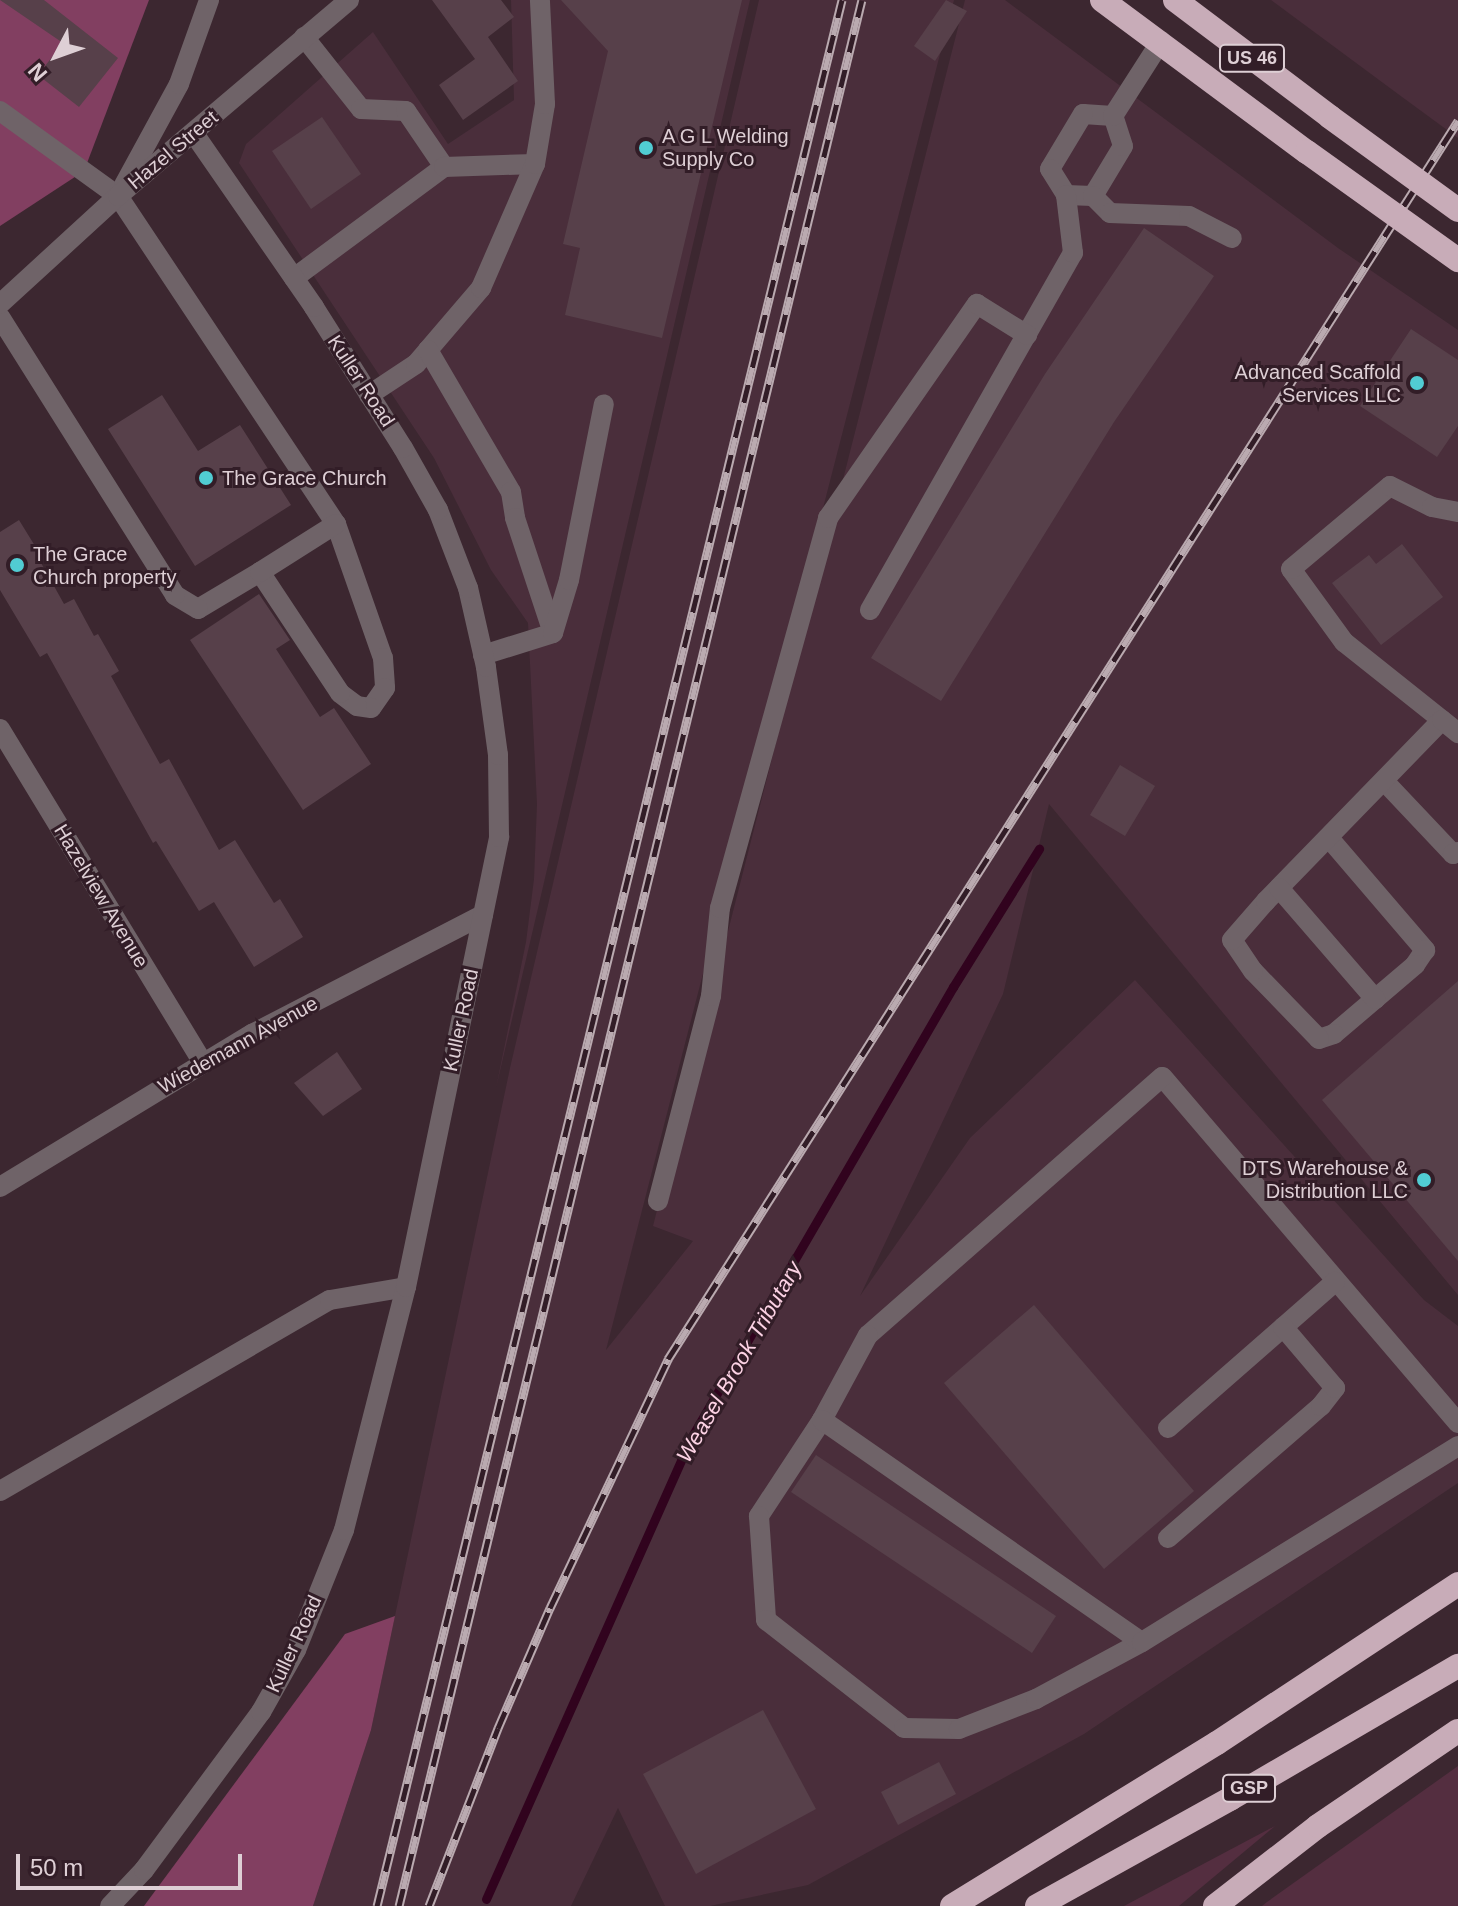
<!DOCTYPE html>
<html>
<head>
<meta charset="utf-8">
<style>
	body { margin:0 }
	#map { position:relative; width:1458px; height:1906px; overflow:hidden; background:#3c2730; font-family:Helvetica,sans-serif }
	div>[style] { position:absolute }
	.built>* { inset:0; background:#4a2e3b }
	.green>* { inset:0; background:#542e40 }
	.forest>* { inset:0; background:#823f61 }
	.stream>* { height:9px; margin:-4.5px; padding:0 4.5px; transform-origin:4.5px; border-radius:4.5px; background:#31031e }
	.building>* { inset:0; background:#57404a }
	.minor>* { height:20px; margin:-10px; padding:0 10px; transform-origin:10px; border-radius:10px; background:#6f6368 }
	.highway>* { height:24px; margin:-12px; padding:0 12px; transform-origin:12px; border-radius:12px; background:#c8acb8 }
	.rail>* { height:9px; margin-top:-4.5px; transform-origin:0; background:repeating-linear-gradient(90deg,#321d27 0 18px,#baaab0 0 36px); box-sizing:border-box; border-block:2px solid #baaab0 }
	.highway-bridge>* { height:24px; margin:-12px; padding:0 12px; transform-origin:12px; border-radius:12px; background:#c8acb8 }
	.dots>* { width:22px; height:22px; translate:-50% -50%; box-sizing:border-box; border:4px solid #321d27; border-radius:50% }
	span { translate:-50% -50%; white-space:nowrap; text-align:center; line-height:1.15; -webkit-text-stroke:6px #321d27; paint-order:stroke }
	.shield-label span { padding:2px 6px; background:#321d27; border:2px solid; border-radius:6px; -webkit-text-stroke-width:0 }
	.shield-label { font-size:18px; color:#decfd5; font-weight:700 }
	.poi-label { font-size:20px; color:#decfd5 }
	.left { translate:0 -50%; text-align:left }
	.right { translate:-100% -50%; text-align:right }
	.street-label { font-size:20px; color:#decfd5 }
	.water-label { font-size:22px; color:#fcd2e4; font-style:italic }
	.north { position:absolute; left:16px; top:16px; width:80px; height:80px; -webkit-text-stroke:6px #321d27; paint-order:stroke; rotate:229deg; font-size:22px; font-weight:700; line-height:32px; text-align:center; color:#decfd5 }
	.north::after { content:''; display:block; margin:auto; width:28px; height:36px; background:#decfd5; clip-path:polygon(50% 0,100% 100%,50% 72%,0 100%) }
	.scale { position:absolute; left:16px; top:1854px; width:226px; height:36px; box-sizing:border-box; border:4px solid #decfd5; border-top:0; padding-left:10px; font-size:24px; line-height:28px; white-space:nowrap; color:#decfd5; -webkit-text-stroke:6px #321d27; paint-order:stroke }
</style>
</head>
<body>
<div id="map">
	<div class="built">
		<div style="clip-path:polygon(511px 0,750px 0,496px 1088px,526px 942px,534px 879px,537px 804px,528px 623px,491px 570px,434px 458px,239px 163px,246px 144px,373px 32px,448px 144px,514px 100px)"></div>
		<div style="clip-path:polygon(759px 0,954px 0,606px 1350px,693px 1241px,653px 1226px,965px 0,1005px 0,1338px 248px,1458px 330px,1458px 1295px,1049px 804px,1003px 994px,860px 1296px,970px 1138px,1135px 980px,1424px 1300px,1458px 1326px,1458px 1483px,1084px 1734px,808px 1885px,710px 1906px,665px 1906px,618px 1808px,571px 1906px,313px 1906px,371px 1730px,510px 1068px)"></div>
		<div style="clip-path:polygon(1271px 0,1458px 0,1458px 138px,1398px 94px)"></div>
	</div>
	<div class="green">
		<div style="clip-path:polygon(1458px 1766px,1458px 1906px,1262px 1906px,1267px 1902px)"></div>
		<div style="clip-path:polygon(1275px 1826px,1179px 1906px,1124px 1906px)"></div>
	</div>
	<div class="forest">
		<div style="clip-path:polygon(0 0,149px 0,84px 171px,0 226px)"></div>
		<div style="clip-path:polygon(395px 1616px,371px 1730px,313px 1906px,144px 1906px,345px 1634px)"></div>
	</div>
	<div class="stream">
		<div style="left:486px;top:1899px;width:505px;rotate:-66.03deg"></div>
		<div style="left:691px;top:1438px;width:522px;rotate:-59.85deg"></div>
		<div style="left:953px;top:987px;width:163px;rotate:-58.1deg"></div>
	</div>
	<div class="building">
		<div style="clip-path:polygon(0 0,44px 0,118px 58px,79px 107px,38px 75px,63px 43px)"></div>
		<div style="clip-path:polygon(432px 0,501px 0,514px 17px,488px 37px,518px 81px,463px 120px,439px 85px,475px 59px)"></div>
		<div style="clip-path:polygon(561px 0,742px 0,662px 338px,565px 315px,580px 248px,563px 244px,608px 51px)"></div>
		<div style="clip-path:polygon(946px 0,967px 11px,935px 61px,914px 46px)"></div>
		<div style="clip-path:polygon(322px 117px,361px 174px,311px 209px,272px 151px)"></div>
		<div style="clip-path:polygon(1144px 228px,1214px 276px,1114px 422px,941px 701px,871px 658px,1045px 374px)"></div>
		<div style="clip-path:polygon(1411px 329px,1458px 360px,1458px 426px,1437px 457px,1360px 406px)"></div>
		<div style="clip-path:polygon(162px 395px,198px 451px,240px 425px,291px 505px,195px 566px,108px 429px)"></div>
		<div style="clip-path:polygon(19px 520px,43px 559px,40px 561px,64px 604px,74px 599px,94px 636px,98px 634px,119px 671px,111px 676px,160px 764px,169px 759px,219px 850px,235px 840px,274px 903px,280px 899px,303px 937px,254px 967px,214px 902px,199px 911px,156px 841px,153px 843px,47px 653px,40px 657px,0 590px,0 532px)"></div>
		<div style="clip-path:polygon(1402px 544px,1443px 597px,1381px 645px,1332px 583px,1369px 555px,1376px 564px)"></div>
		<div style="clip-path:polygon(259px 594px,290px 640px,276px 649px,320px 717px,334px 708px,371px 764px,303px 810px,190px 640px)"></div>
		<div style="clip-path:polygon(1120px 765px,1155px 786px,1125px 836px,1090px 815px)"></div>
		<div style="clip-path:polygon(1458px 981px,1458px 1261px,1322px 1100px)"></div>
		<div style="clip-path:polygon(337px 1052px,362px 1089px,323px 1116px,294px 1083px)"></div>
		<div style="clip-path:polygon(1034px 1305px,1194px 1491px,1104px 1569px,944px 1383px)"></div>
		<div style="clip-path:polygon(816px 1455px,1056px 1616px,1032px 1653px,791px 1492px)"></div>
		<div style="clip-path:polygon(763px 1710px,816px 1809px,696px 1874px,643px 1774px)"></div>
		<div style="clip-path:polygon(939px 1762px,956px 1794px,898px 1825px,881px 1792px)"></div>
	</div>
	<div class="minor">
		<div style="left:304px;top:37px;width:92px;rotate:51.6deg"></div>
		<div style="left:361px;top:109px;width:45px;rotate:2.5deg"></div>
		<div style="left:406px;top:111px;width:68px;rotate:55.8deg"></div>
		<div style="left:0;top:111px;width:145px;rotate:35.8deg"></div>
		<div style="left:118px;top:196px;width:394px;rotate:56.4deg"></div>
		<div style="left:336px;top:524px;width:142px;rotate:70.7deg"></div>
		<div style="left:383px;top:658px;width:30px;rotate:86deg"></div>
		<div style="left:385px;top:688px;width:24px;rotate:125deg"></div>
		<div style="left:371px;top:708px;width:14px;rotate:-172deg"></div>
		<div style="left:357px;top:706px;width:21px;rotate:-143deg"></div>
		<div style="left:340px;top:693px;width:145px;rotate:-123.5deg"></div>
		<div style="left:260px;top:572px;width:72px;rotate:149.2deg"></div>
		<div style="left:198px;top:609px;width:27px;rotate:-149deg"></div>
		<div style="left:175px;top:595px;width:328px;rotate:-122.2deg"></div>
		<div style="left:1113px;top:116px;width:30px;rotate:-176deg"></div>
		<div style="left:1083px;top:114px;width:64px;rotate:121deg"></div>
		<div style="left:1050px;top:169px;width:31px;rotate:58deg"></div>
		<div style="left:1066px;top:195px;width:27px;rotate:2deg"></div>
		<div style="left:1093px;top:196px;width:58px;rotate:-59deg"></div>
		<div style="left:1123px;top:146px;width:32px;rotate:-108deg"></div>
		<div style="left:1113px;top:116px;width:89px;rotate:-57.4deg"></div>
		<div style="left:124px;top:185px;width:115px;rotate:-61.4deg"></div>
		<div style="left:179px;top:84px;width:89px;rotate:-70.3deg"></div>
		<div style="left:1093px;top:196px;width:24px;rotate:45deg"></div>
		<div style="left:1110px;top:213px;width:79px;rotate:2.2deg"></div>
		<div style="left:1189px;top:216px;width:48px;rotate:27.1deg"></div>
		<div style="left:294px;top:278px;width:187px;rotate:-36.5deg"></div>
		<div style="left:444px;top:167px;width:91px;rotate:-1.9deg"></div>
		<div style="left:0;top:304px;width:160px;rotate:-42.5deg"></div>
		<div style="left:118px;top:196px;width:303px;rotate:-40.3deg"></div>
		<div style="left:428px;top:350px;width:82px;rotate:-49.5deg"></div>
		<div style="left:481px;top:288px;width:135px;rotate:-66.5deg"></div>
		<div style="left:535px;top:164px;width:61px;rotate:-80.5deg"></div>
		<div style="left:545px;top:104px;width:104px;rotate:-92.8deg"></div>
		<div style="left:369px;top:395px;width:56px;rotate:-33.4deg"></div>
		<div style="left:416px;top:364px;width:18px;rotate:-49deg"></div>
		<div style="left:428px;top:350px;width:164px;rotate:59.7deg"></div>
		<div style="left:511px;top:492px;width:26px;rotate:81deg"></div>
		<div style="left:515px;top:518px;width:121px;rotate:71.7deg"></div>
		<div style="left:260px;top:572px;width:90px;rotate:-32.3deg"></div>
		<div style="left:870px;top:610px;width:411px;rotate:-60.4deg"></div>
		<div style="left:1073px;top:253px;width:58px;rotate:-96.9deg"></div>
		<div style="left:483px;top:655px;width:73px;rotate:-17.4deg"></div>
		<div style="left:553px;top:633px;width:55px;rotate:-73.2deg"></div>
		<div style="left:569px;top:580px;width:179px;rotate:-78.8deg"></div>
		<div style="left:1442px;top:720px;width:125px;rotate:-141.5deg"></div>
		<div style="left:1344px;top:642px;width:90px;rotate:-126deg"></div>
		<div style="left:1291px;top:569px;width:129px;rotate:-40deg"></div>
		<div style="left:1390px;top:486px;width:47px;rotate:26.6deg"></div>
		<div style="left:1432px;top:507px;width:26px;rotate:11deg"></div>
		<div style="left:0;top:729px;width:391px;rotate:58.7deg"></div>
		<div style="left:1385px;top:782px;width:99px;rotate:46.6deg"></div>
		<div style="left:1453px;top:854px;width:5px;rotate:-22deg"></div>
		<div style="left:1329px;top:838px;width:148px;rotate:49.4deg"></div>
		<div style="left:1425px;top:950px;width:18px;rotate:124deg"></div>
		<div style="left:1415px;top:965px;width:106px;rotate:139.6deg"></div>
		<div style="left:1334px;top:1034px;width:16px;rotate:162deg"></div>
		<div style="left:1319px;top:1039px;width:95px;rotate:-134.1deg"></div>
		<div style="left:1253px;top:971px;width:37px;rotate:-124deg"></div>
		<div style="left:1232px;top:940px;width:52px;rotate:-48.9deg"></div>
		<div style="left:1266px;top:901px;width:252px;rotate:-45.8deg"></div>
		<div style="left:1442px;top:720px;width:21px;rotate:39deg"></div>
		<div style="left:1279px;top:888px;width:147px;rotate:49.1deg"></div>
		<div style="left:0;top:1187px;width:295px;rotate:-31.3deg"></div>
		<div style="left:252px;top:1034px;width:260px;rotate:-27.3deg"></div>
		<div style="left:658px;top:1201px;width:212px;rotate:-75.5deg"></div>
		<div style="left:711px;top:996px;width:88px;rotate:-84.2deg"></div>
		<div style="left:720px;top:908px;width:405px;rotate:-74.5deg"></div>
		<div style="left:828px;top:518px;width:261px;rotate:-55.2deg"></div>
		<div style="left:977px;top:304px;width:59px;rotate:31.8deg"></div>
		<div style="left:822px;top:1420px;width:115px;rotate:123.3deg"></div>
		<div style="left:759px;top:1516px;width:104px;rotate:86.1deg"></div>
		<div style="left:766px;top:1620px;width:175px;rotate:38deg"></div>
		<div style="left:904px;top:1728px;width:55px;rotate:1deg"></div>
		<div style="left:959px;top:1729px;width:83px;rotate:-21.3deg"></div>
		<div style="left:1036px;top:1699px;width:120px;rotate:-28.3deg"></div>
		<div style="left:1458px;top:1423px;width:455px;rotate:-130.5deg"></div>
		<div style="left:1162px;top:1077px;width:391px;rotate:138.7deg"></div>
		<div style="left:868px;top:1335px;width:97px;rotate:118.4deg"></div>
		<div style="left:822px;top:1420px;width:389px;rotate:34.8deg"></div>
		<div style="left:1142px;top:1642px;width:372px;rotate:-31.8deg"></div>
		<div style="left:1168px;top:1428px;width:222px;rotate:-41.2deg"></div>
		<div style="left:0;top:1491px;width:381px;rotate:-30.1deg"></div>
		<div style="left:330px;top:1300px;width:77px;rotate:-9.7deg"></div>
		<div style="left:1168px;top:1538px;width:202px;rotate:-40.8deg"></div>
		<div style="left:1321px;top:1406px;width:23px;rotate:-52deg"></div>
		<div style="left:1335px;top:1388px;width:80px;rotate:-130.4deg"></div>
		<div style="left:110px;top:1906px;width:50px;rotate:-46.6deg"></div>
		<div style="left:144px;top:1870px;width:197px;rotate:-53.5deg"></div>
		<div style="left:261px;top:1712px;width:71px;rotate:-60.6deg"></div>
		<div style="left:296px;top:1650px;width:129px;rotate:-68.2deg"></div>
		<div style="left:344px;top:1530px;width:251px;rotate:-75.7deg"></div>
		<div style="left:406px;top:1287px;width:460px;rotate:-78.3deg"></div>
		<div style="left:499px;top:837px;width:82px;rotate:-90.7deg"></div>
		<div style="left:498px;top:755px;width:89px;rotate:-97.8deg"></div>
		<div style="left:486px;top:667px;width:81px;rotate:-102.8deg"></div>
		<div style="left:468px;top:588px;width:84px;rotate:-111deg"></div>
		<div style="left:438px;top:510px;width:71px;rotate:-119.4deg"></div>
		<div style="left:403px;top:448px;width:167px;rotate:-122.3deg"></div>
		<div style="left:314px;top:307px;width:211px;rotate:-124.7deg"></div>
	</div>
	<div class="highway">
		<div style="left:1102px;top:0;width:255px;rotate:36.6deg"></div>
		<div style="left:1175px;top:0;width:194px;rotate:37deg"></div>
		<div style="left:952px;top:1906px;width:311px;rotate:-31.6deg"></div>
		<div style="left:1217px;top:1743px;width:289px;rotate:-33.4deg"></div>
		<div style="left:1037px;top:1906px;width:221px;rotate:-29deg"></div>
		<div style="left:1230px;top:1799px;width:264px;rotate:-30.3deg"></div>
		<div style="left:1215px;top:1906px;width:130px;rotate:-37.8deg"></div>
		<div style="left:1318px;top:1826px;width:169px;rotate:-34.2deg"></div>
	</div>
	<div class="rail">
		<div style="left:377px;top:1906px;width:1962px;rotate:-76.29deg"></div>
		<div style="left:399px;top:1906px;width:1961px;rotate:-76.35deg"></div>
		<div style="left:429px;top:1906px;width:191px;rotate:-68.8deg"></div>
		<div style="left:498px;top:1728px;width:131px;rotate:-66.6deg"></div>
		<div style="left:550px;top:1608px;width:276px;rotate:-64.6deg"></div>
		<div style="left:668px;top:1359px;width:1469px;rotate:-57.46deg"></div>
	</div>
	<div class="highway-bridge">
		<div style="left:1330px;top:117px;width:158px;rotate:36deg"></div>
		<div style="left:1307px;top:152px;width:186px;rotate:35.6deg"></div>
	</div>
	<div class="dots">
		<div style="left:646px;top:148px;background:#51ccd3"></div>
		<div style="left:1417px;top:383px;background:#51ccd3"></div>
		<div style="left:206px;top:478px;background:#51ccd3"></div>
		<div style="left:17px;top:565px;background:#51ccd3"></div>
		<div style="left:1424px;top:1180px;background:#51ccd3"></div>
	</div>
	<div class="shield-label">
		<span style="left:1252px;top:58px">US 46</span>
		<span style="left:1249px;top:1788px">GSP</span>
	</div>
	<div class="poi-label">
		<span class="left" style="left:662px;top:148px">A G L Welding<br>Supply Co</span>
		<span class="right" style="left:1401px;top:384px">Advanced Scaffold<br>Services LLC</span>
		<span class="left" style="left:222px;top:478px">The Grace Church</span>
		<span class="left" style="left:33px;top:566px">The Grace<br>Church property</span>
		<span class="right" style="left:1408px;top:1180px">DTS Warehouse &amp;<br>Distribution LLC</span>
	</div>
	<div class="street-label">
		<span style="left:173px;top:150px;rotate:-40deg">Hazel Street</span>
		<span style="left:361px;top:381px;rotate:57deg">Kuller Road</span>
		<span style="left:101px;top:896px;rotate:59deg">Hazelview Avenue</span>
		<span style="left:461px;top:1020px;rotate:-78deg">Kuller Road</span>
		<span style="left:238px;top:1045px;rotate:-29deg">Wiedemann Avenue</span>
		<span style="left:294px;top:1644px;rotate:-65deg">Kuller Road</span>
	</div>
	<div class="water-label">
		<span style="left:739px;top:1362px;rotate:-60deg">Weasel Brook Tributary</span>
	</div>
	<div class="north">N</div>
	<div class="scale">50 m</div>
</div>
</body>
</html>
